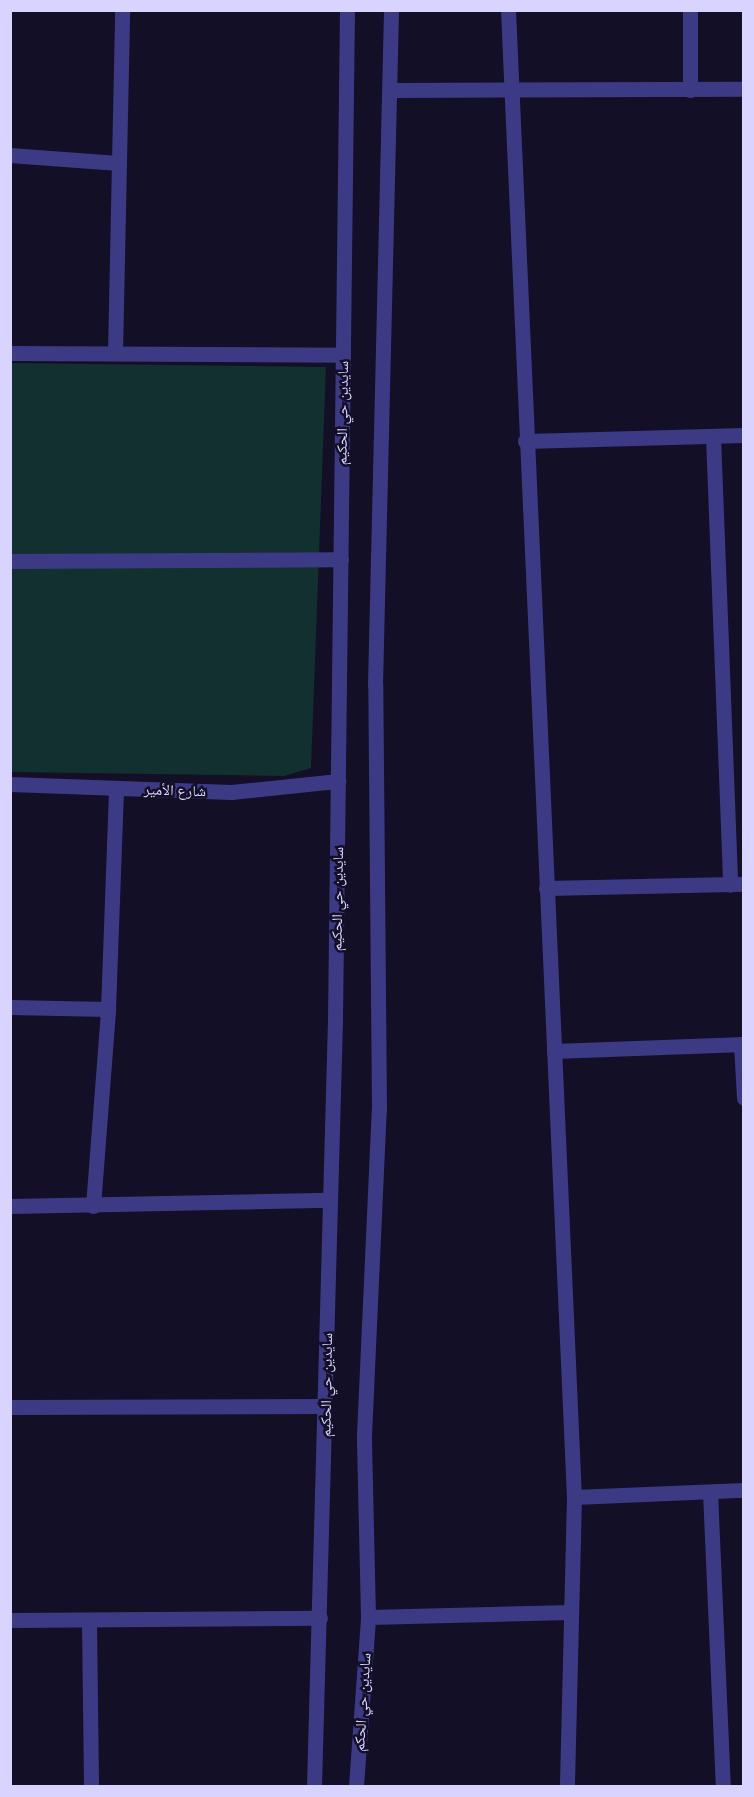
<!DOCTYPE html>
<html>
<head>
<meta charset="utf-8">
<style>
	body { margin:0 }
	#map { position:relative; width:754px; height:1797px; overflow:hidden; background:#130f26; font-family:Lato,"Noto Naskh Arabic",sans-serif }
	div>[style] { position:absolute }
	.green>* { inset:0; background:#12302f }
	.minor>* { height:15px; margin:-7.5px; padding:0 7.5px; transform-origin:7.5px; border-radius:7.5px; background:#3d3a85 }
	span { translate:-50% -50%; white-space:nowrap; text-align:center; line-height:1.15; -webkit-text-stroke:5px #130f26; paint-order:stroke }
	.street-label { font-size:15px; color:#d9d4ff }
	.frame { position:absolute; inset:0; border:12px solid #d9d4ff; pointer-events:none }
</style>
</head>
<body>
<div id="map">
	<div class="green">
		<div style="clip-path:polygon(11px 363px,326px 367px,311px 768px,284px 776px,11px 772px)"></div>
	</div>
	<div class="minor">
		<div style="left:508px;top:10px;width:1488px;rotate:87.46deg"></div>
		<div style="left:574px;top:1497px;width:289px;rotate:91.4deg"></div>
		<div style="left:690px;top:10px;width:80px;rotate:90deg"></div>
		<div style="left:391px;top:90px;width:353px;rotate:-0.2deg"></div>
		<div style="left:10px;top:155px;width:108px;rotate:4.2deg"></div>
		<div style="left:10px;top:353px;width:333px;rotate:0.3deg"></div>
		<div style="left:115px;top:353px;width:343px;rotate:-88.8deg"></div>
		<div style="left:713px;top:436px;width:449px;rotate:87.8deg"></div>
		<div style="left:525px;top:441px;width:219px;rotate:-1.6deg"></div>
		<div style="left:10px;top:561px;width:331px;rotate:-0.3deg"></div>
		<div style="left:10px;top:784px;width:221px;rotate:2.1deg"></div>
		<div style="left:231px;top:792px;width:108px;rotate:-5.9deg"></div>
		<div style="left:546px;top:888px;width:198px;rotate:-1.2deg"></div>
		<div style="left:10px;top:1007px;width:98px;rotate:1.2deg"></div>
		<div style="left:741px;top:1044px;width:54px;rotate:86.8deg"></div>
		<div style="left:554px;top:1051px;width:190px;rotate:-2.1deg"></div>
		<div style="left:10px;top:1206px;width:320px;rotate:-1.1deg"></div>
		<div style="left:93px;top:1206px;width:198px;rotate:-85.6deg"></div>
		<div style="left:108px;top:1009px;width:221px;rotate:-87.9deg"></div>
		<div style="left:10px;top:1407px;width:315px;rotate:-0.2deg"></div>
		<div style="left:710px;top:1492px;width:294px;rotate:87.5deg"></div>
		<div style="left:574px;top:1497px;width:170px;rotate:-2.4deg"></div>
		<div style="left:368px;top:1617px;width:203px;rotate:-1.4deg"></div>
		<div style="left:10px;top:1620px;width:310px;rotate:-0.4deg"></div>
		<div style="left:89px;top:1621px;width:165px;rotate:89.3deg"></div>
		<div style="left:314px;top:1786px;width:767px;rotate:-88.43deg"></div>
		<div style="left:335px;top:1019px;width:1009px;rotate:-89.32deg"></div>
		<div style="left:356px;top:1786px;width:169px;rotate:-85.9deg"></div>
		<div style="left:368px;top:1617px;width:182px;rotate:-91.3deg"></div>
		<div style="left:364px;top:1435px;width:325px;rotate:-87.4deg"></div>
		<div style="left:379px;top:1110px;width:425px;rotate:-90.5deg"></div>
		<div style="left:375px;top:685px;width:675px;rotate:-88.64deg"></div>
	</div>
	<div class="street-label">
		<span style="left:342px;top:413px;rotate:-89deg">سايدين حي الحكيم</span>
		<span style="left:175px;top:790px;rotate:2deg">شارع الأمير</span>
		<span style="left:337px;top:899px;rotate:-89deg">سايدين حي الحكيم</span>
		<span style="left:326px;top:1385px;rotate:-89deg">سايدين حي الحكيم</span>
		<span style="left:362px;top:1702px;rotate:-86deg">سايدين حي الحكم</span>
	</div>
	<div class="frame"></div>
</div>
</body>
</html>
